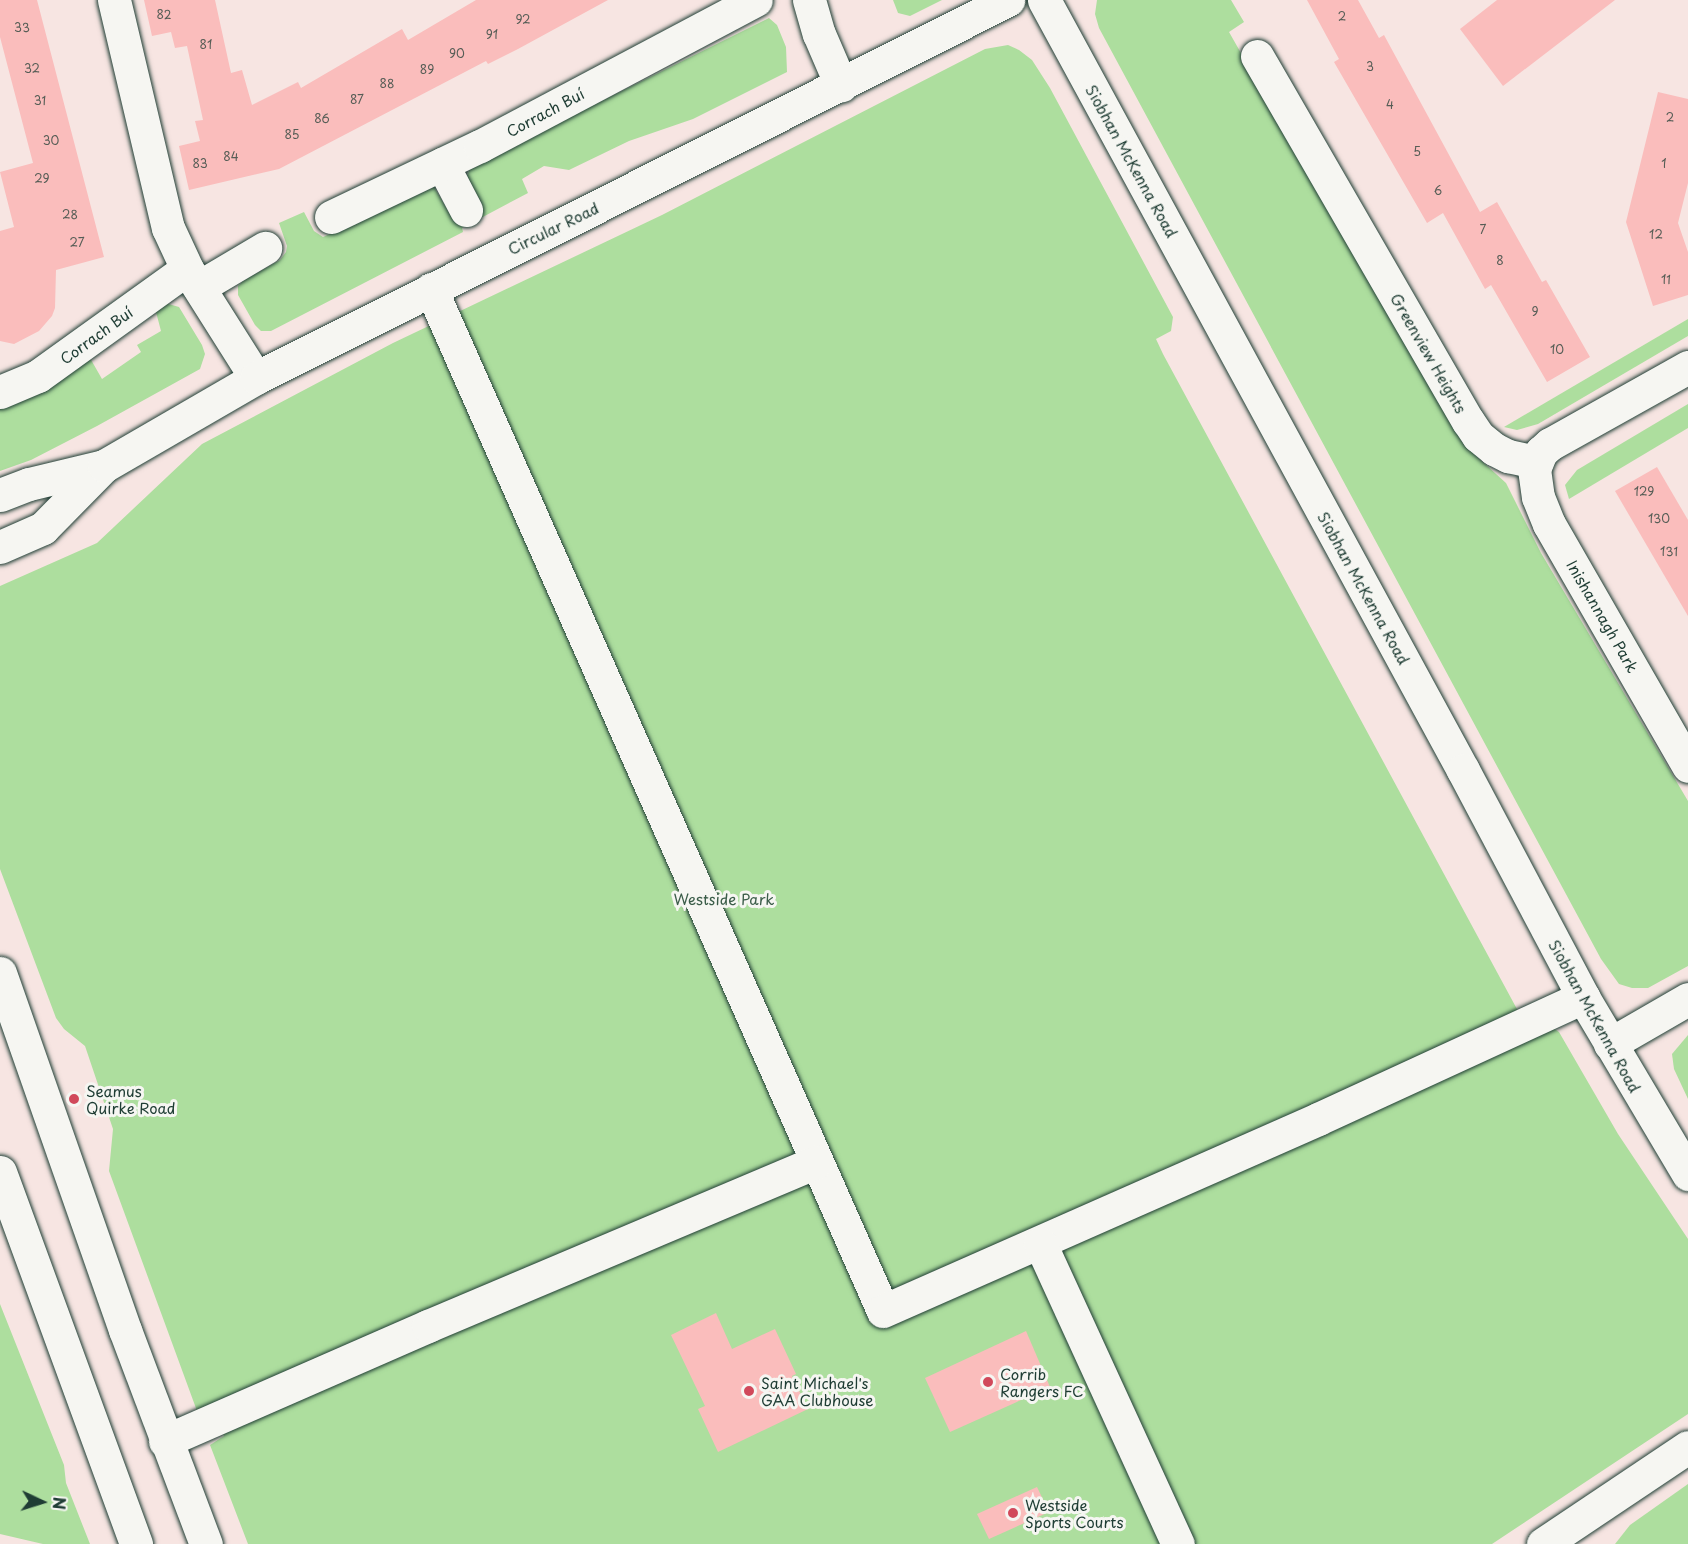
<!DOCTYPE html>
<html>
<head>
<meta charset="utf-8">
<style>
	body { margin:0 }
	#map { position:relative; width:1688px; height:1544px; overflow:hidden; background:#f7e5e2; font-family:"Playpen Sans",sans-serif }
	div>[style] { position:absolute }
	.green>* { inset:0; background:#adde9e }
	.building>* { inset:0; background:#fabdbc }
	.roads { filter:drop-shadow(0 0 2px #1f3d34) drop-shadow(0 0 2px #1f3d34) }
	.minor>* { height:33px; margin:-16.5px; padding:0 16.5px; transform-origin:16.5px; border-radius:16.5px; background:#f6f6f2 }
	.major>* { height:33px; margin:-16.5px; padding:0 16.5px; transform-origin:16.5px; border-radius:16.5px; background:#f6f6f2 }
	.dots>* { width:16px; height:16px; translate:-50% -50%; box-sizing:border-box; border:3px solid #f6f6f2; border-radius:50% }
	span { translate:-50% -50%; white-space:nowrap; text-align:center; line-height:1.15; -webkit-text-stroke:6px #f6f6f2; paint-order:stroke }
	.number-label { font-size:12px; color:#565d56 }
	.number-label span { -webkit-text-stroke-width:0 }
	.street-label { font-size:15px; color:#1f3d34 }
	.park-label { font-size:15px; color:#3b5d49 }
	.poi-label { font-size:15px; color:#1f3d34 }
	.left { translate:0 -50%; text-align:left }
	.north { position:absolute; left:12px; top:1472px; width:60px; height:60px; -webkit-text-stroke:4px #f6f6f2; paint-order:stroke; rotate:94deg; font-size:16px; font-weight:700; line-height:24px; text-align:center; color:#1f3d34 }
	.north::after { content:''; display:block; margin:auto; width:21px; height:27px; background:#1f3d34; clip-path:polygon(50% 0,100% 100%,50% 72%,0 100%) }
</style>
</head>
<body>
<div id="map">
	<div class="green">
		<div style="clip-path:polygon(893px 0,942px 0,910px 16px,898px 13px)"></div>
		<div style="clip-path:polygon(1097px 0,1231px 0,1244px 22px,1229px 32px,1464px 445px,1506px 483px,1541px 553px,1688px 801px,1688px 966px,1648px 988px,1632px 988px,1619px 984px,1601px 959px,1099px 28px,1095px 14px)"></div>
		<div style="clip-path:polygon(769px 18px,777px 25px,786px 47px,787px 72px,693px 119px,629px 141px,569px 170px,544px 166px,522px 179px,528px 193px,462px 228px,463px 232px,271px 331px,261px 331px,255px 325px,238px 295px,238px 286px,243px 281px,280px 260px,286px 252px,287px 246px,279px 223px,304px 212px,314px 231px,323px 237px,434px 187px,453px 219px,481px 206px,467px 176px,471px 166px)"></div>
		<div style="clip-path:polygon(1008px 45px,1019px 50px,1032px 60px,1050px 88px,1173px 317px,1171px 331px,1156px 339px,1163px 354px,1531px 1035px,1553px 1028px,1559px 1032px,1618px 1134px,1688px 1239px,1688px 1414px,1492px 1544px,248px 1544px,210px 1445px,224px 1436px,212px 1405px,197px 1411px,109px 1171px,113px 1129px,85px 1046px,64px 1029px,56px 1018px,0 869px,0 586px,97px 543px,202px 444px,393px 343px,662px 215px,985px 49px)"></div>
		<div style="clip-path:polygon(165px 303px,179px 307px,202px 345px,205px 354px,200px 369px,97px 426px,31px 460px,0 471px,0 407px,90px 358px,102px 379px,141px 352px,137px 345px,161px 331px,156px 312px)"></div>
		<div style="clip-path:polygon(1688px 319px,1688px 336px,1538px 424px,1517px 430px,1504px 427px)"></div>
		<div style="clip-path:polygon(1688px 404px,1688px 428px,1569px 499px,1565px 485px,1577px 470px)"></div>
		<div style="clip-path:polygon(1688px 1035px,1688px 1099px,1674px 1069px,1672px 1054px)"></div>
		<div style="clip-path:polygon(0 1304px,64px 1465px,66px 1483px,90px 1544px,43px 1544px,0 1534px)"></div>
		<div style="clip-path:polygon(1688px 1484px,1688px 1544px,1615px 1544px,1630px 1525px)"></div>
	</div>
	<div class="building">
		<div style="clip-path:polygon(0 0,37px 0,104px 257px,56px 270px,55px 308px,52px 316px,39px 331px,14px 344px,0 341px,0 231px,14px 227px,0 172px,33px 163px,0 37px)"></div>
		<div style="clip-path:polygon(144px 0,215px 0,231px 73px,242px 70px,252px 105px,298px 82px,301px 88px,402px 29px,408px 40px,476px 0,608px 0,518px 49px,488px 64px,486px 61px,279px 169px,189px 190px,179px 146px,200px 141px,195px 121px,203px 120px,187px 46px,175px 48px,171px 32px,152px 36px)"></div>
		<div style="clip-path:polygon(1307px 0,1358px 0,1379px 38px,1384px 35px,1480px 212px,1497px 202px,1542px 282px,1546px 280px,1590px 357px,1547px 382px,1491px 285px,1485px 289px,1443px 213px,1427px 223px,1334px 62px,1339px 59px)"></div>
		<div style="clip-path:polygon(1497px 0,1615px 0,1503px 86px,1460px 29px)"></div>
		<div style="clip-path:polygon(1658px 92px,1688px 99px,1688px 183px,1678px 223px,1688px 252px,1688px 295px,1653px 306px,1626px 222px)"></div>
		<div style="clip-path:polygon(1657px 467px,1688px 520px,1688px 616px,1615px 491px)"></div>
		<div style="clip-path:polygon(716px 1313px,732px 1349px,775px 1329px,796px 1374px,792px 1376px,808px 1409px,718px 1452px,698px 1409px,705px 1406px,671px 1335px)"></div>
		<div style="clip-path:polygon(1026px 1331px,1050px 1387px,950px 1432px,925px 1378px)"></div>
		<div style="clip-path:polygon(1037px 1487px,1049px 1512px,989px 1539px,977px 1514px)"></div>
	</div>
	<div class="roads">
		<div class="minor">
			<div style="left:114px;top:0;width:234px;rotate:76.7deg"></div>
			<div style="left:168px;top:228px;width:45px;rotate:65.1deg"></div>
			<div style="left:187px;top:269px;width:129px;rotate:57.7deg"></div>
			<div style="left:809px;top:0;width:35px;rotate:74deg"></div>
			<div style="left:819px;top:34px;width:56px;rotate:66.7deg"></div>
			<div style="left:1044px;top:0;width:877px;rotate:61.45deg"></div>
			<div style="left:1463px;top:770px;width:257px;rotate:62.1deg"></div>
			<div style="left:1583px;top:997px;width:206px;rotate:59.3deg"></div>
			<div style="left:1257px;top:56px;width:422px;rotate:60deg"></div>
			<div style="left:1468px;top:421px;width:18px;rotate:56deg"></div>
			<div style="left:1478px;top:436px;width:21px;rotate:39deg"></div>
			<div style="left:1494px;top:449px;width:16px;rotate:27deg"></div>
			<div style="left:1508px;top:456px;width:29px;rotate:12deg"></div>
			<div style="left:442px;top:164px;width:52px;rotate:62.4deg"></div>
			<div style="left:331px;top:217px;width:165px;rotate:-25.5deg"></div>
			<div style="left:480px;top:146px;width:312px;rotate:-27.9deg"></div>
			<div style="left:199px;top:287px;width:77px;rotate:-30.6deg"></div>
			<div style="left:431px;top:289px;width:1117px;rotate:66.14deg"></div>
			<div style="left:883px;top:1311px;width:475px;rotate:-23.8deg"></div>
			<div style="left:1318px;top:1119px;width:292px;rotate:-24.7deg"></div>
			<div style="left:1688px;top:367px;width:158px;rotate:150.8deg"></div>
			<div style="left:1550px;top:444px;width:12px;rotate:138deg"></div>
			<div style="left:1541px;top:452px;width:18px;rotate:112deg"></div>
			<div style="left:1534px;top:469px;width:28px;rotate:82deg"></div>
			<div style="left:1538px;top:497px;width:29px;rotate:68deg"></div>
			<div style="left:1549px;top:524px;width:279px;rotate:60.1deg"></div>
			<div style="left:0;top:392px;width:41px;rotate:-22.8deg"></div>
			<div style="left:38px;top:376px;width:183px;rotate:-35.7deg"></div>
			<div style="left:0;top:495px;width:31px;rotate:-21deg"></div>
			<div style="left:29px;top:484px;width:77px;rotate:-13.5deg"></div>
			<div style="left:0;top:547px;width:47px;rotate:-23.8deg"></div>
			<div style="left:43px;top:528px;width:87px;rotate:-45.5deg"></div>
			<div style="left:104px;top:466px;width:176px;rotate:-30.1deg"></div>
			<div style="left:256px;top:378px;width:842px;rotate:-26.69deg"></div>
			<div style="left:1610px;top:1044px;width:90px;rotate:-30deg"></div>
			<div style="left:1040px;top:1243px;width:331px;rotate:65.4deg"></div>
			<div style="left:165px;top:1441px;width:287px;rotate:-23.6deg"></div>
			<div style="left:428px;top:1326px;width:421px;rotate:-22.9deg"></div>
			<div style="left:1543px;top:1544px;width:174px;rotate:-33.8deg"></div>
		</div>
		<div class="major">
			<div style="left:0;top:973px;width:378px;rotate:70.7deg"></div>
			<div style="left:125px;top:1330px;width:229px;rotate:69.3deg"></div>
			<div style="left:0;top:1172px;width:396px;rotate:69.9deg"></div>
		</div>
	</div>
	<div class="dots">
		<div style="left:74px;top:1099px;background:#d1495b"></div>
		<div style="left:988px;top:1382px;background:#d1495b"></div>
		<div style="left:749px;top:1391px;background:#d1495b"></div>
		<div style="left:1013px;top:1513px;background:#d1495b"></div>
	</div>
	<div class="number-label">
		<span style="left:164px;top:15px">82</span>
		<span style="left:1342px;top:17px">2</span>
		<span style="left:523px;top:20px">92</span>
		<span style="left:22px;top:28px">33</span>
		<span style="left:492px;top:35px">91</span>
		<span style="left:206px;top:45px">81</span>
		<span style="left:457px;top:54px">90</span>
		<span style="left:1370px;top:67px">3</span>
		<span style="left:32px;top:69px">32</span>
		<span style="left:427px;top:70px">89</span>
		<span style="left:387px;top:84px">88</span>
		<span style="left:357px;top:100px">87</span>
		<span style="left:40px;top:101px">31</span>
		<span style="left:1390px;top:105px">4</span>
		<span style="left:1670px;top:118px">2</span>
		<span style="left:322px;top:119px">86</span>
		<span style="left:292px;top:135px">85</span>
		<span style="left:51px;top:141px">30</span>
		<span style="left:1417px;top:152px">5</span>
		<span style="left:231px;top:157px">84</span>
		<span style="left:200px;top:164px">83</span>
		<span style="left:1664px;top:164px">1</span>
		<span style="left:42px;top:179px">29</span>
		<span style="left:1438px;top:191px">6</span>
		<span style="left:70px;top:215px">28</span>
		<span style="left:1483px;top:230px">7</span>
		<span style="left:1656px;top:235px">12</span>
		<span style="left:77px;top:243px">27</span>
		<span style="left:1500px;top:261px">8</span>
		<span style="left:1666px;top:280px">11</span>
		<span style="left:1535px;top:312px">9</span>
		<span style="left:1557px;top:350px">10</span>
		<span style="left:1644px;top:492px">129</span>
		<span style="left:1659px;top:519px">130</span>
		<span style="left:1669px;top:552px">131</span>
	</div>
	<div class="street-label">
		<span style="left:545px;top:112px;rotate:-28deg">Corrach Buí</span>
		<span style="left:1132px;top:161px;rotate:61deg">Siobhan McKenna Road</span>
		<span style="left:553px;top:228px;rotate:-26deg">Circular Road</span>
		<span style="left:96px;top:335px;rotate:-36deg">Corrach Buí</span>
		<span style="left:1429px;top:353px;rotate:60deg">Greenview Heights</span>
		<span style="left:1364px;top:588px;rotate:61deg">Siobhan McKenna Road</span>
		<span style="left:1603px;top:616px;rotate:60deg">Inishannagh Park</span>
		<span style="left:1595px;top:1016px;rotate:61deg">Siobhan McKenna Road</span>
	</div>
	<div class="park-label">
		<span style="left:724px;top:899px">Westside Park</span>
	</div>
	<div class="poi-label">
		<span class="left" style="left:86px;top:1099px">Seamus<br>Quirke Road</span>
		<span class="left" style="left:1000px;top:1382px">Corrib<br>Rangers FC</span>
		<span class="left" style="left:761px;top:1391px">Saint Michael's<br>GAA Clubhouse</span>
		<span class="left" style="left:1025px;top:1513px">Westside<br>Sports Courts</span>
	</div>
	<div class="north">N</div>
</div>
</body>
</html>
